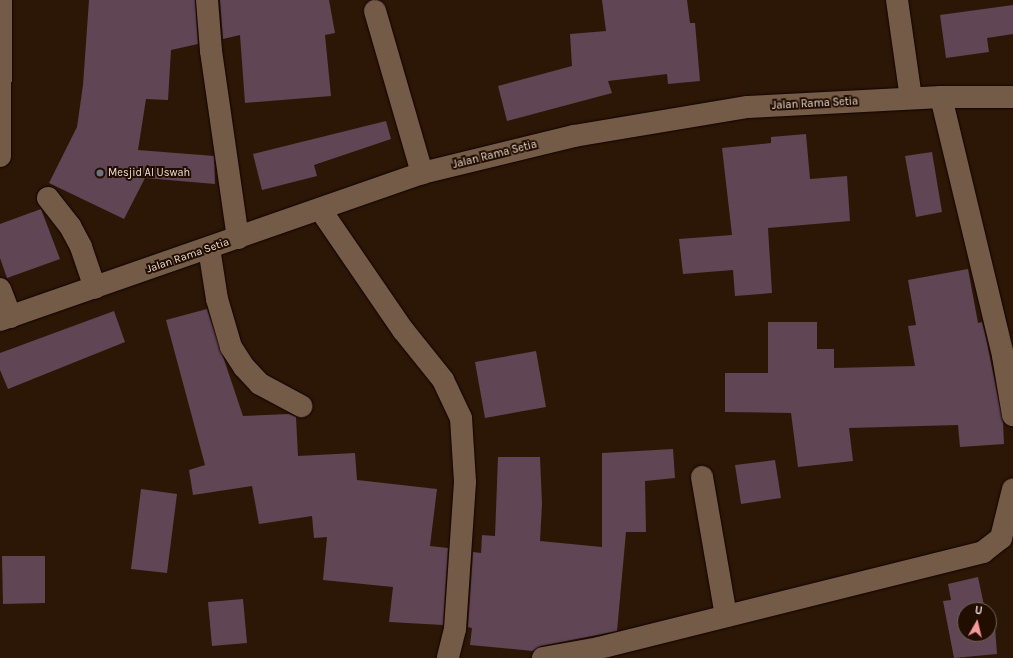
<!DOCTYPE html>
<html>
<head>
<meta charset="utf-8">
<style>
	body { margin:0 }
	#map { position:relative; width:1013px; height:658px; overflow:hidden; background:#2c1706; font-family:Karla,sans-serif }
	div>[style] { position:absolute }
	.building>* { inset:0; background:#604555 }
	.roads { filter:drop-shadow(0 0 1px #130300) drop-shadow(0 0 1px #130300) }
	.minor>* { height:22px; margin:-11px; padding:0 11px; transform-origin:11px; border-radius:11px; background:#745b48 }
	.dots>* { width:11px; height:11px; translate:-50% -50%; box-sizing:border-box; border:2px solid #220e00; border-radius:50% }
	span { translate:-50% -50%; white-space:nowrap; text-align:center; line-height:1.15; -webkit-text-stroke:4px #220e00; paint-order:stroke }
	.street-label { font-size:11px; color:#eedfd4 }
	.poi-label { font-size:11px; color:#eedfd4 }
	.left { translate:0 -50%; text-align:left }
	.north { position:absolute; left:957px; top:602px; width:40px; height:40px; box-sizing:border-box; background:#220e00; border:1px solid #746255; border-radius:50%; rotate:8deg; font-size:11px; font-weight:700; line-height:16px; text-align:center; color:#eedfd4 }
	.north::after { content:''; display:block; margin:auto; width:14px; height:18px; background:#f59b99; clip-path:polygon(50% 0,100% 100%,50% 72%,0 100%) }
</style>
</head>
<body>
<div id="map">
	<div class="building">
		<div style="clip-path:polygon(89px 0,195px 0,198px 44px,171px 50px,168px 100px,146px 99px,138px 150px,214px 156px,215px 184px,145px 178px,124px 219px,49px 183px,77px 127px,83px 85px)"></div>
		<div style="clip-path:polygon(220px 0,329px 0,335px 33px,325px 35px,331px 96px,245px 103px,240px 35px,223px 39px)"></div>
		<div style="clip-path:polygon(602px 0,687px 0,690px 23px,695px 23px,700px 81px,668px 84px,667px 74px,608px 81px,612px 93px,507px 121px,498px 86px,572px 66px,570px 34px,606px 31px)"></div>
		<div style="clip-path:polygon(1013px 5px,1013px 34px,987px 38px,989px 52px,946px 58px,940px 15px)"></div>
		<div style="clip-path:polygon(386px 121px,391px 139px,314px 165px,317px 176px,262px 190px,253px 154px)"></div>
		<div style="clip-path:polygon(806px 134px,810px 179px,847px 176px,850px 221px,768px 228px,772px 293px,735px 296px,733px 270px,683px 274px,679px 239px,732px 235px,722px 148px,771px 143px,771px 137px)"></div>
		<div style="clip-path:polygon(932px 152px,942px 212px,916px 217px,905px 156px)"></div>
		<div style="clip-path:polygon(41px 209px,60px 259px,7px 278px,0 258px,0 224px)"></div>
		<div style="clip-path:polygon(968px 269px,978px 323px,982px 322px,986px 338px,1003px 422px,1004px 444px,960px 447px,958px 425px,849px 428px,853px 461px,798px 467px,791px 413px,725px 412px,725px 373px,768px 373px,768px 322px,817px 322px,817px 349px,834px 349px,834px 368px,915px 366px,908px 326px,916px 325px,908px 280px)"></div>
		<div style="clip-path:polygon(207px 309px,243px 416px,289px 414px,296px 417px,298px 456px,355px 453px,357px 480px,437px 489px,430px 546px,448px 548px,443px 625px,389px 622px,393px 587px,323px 580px,327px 537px,314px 538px,312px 516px,259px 524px,252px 486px,193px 495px,189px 470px,205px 465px,166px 320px)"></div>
		<div style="clip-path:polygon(114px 311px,125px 342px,8px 389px,0 370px,0 353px)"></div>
		<div style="clip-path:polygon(536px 351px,546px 407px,485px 418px,475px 362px)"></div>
		<div style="clip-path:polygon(673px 449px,675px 478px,645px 481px,646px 532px,626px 532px,617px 631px,541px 646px,533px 651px,470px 645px,472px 628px,468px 627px,473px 552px,481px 553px,482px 535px,495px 536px,498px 457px,540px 457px,542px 504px,540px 541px,602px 547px,602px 453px)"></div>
		<div style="clip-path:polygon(775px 460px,781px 498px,741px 504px,735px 465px)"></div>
		<div style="clip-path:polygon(141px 489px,177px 494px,167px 573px,131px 569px)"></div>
		<div style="clip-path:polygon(2px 556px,45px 556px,45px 603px,3px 604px)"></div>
		<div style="clip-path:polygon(978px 577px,985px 610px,965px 610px,965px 634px,989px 634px,989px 625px,995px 627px,997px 654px,954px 658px,943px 601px,951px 600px,948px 584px)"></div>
		<div style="clip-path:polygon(243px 599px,247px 643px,212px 646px,208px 602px)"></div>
	</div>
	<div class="roads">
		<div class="minor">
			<div style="left:207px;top:0;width:51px;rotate:85.5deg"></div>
			<div style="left:211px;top:51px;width:189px;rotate:81.8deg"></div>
			<div style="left:897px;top:0;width:99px;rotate:81.9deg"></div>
			<div style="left:375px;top:11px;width:169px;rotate:73.8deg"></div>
			<div style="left:941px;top:97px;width:266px;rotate:76.5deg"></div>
			<div style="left:1003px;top:356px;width:60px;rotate:80.4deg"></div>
			<div style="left:0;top:156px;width:156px;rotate:-89.6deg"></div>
			<div style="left:48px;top:198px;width:36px;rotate:52deg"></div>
			<div style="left:70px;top:226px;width:24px;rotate:62deg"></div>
			<div style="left:81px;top:247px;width:43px;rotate:71.1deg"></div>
			<div style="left:320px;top:209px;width:147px;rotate:55.6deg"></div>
			<div style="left:403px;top:330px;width:64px;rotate:51.3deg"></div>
			<div style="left:443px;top:380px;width:42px;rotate:64.7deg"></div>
			<div style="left:461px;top:418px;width:64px;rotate:86.4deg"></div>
			<div style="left:465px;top:482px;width:147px;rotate:93.9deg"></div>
			<div style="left:455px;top:629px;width:30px;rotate:104deg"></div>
			<div style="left:209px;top:248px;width:52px;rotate:81.1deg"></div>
			<div style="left:217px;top:299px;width:50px;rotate:73.7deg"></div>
			<div style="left:231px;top:347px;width:24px;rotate:57deg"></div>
			<div style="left:244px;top:367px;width:23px;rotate:47deg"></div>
			<div style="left:260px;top:384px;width:47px;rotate:28.2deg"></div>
			<div style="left:0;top:289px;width:30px;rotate:69deg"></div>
			<div style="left:0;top:320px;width:447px;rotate:-19.2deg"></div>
			<div style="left:422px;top:173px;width:156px;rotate:-13.7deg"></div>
			<div style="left:574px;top:136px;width:176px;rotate:-9.5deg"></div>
			<div style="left:748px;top:107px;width:193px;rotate:-3deg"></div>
			<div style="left:941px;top:97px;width:72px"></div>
			<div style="left:702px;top:477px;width:141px;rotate:80.2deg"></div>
			<div style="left:543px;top:658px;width:57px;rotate:-10.1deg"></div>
			<div style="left:599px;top:648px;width:396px;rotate:-14deg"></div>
			<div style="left:983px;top:552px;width:23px;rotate:-38deg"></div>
			<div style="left:1001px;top:538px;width:50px;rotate:-76.2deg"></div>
		</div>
	</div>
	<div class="dots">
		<div style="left:100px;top:173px;background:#6b7280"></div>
	</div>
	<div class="street-label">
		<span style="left:815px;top:104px;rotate:-3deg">Jalan Rama Setia</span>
		<span style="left:495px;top:155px;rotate:-14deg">Jalan Rama Setia</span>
		<span style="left:188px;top:256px;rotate:-19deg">Jalan Rama Setia</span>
	</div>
	<div class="poi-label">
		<span class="left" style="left:108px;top:173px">Mesjid Al Uswah</span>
	</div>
	<div class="north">U</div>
</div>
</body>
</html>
